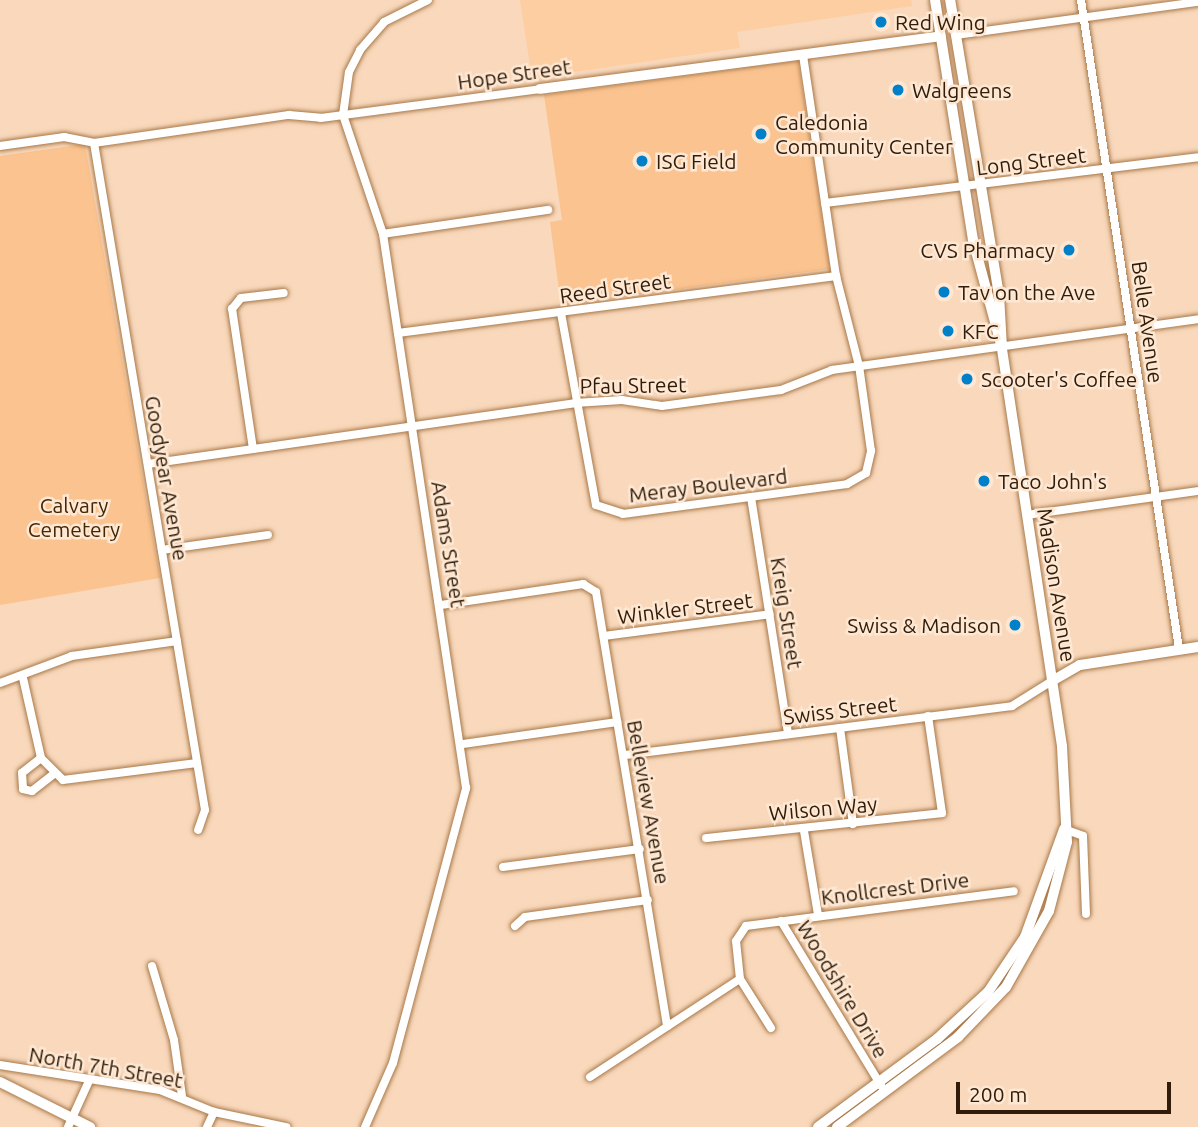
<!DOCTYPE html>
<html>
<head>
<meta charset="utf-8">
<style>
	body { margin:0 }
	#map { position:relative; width:1198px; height:1127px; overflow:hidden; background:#f9d8bb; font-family:Ubuntu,sans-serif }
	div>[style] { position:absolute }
	.built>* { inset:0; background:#fdcea2 }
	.green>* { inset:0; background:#fac38f }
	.roads { filter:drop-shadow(0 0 2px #a87848) drop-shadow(0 0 2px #a87848) }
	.street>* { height:8px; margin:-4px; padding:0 4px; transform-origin:4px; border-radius:4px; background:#fff }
	.secondary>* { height:10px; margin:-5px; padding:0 5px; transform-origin:5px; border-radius:5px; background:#fff }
	.dots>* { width:19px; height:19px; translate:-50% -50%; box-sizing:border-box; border:4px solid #fee8d4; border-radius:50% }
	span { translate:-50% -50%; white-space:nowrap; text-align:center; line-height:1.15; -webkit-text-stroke:5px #fee8d4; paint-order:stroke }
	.poi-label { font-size:21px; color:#301c08 }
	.left { translate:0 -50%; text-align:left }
	.right { translate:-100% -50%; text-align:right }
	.street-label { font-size:21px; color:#301c08 }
	.park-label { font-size:21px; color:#452602 }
	.scale { position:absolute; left:956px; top:1082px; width:215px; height:32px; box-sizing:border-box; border:4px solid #301c08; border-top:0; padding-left:9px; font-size:21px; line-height:24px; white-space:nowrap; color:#301c08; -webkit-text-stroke:5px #fee8d4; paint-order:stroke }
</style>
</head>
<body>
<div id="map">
	<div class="built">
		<div style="clip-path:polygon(520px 0,911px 0,912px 6px,737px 32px,740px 48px,532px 78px)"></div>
	</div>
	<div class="green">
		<div style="clip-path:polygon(798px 61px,830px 269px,561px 305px,550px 222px,562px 220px,544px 95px)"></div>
		<div style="clip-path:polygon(85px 144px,160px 578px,0 605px,0 156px)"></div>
	</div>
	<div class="roads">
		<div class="street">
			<div style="left:1081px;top:0;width:656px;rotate:81.41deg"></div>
			<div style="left:956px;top:35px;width:244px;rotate:-7.8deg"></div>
			<div style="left:94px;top:143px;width:197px;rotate:-8.2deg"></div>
			<div style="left:289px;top:115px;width:32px;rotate:5deg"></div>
			<div style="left:321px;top:118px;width:221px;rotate:-7.5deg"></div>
			<div style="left:0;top:146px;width:65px;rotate:-8deg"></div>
			<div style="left:64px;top:137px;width:31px;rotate:11deg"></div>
			<div style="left:94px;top:143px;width:676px;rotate:80.55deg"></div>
			<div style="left:205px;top:810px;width:21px;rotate:109deg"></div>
			<div style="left:825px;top:203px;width:376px;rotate:-7deg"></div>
			<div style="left:383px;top:234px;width:167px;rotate:-8.3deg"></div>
			<div style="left:561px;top:313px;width:195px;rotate:79.7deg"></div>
			<div style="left:596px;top:505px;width:28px;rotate:18deg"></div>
			<div style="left:623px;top:514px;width:226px;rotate:-7.6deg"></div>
			<div style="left:847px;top:484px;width:22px;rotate:-30deg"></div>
			<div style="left:866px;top:473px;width:23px;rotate:-77deg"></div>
			<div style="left:871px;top:451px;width:86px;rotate:-98deg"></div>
			<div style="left:859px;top:366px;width:93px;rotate:-104.3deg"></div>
			<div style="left:836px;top:276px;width:223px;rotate:-98.5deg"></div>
			<div style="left:398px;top:333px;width:442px;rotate:-7.4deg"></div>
			<div style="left:253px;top:449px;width:142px;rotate:-98.5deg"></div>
			<div style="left:232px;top:309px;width:14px;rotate:-51deg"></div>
			<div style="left:241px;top:298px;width:43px;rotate:-6.6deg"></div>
			<div style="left:148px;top:464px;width:431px;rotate:-8.1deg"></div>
			<div style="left:575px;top:403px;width:47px;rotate:-3.7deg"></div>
			<div style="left:622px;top:400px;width:40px;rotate:8.5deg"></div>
			<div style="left:662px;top:406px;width:120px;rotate:-7.7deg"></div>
			<div style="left:781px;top:390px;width:55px;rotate:-21.4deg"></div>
			<div style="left:832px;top:370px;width:370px;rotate:-7.9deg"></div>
			<div style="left:751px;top:497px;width:240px;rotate:81.1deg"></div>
			<div style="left:1027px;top:515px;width:173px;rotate:-8deg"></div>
			<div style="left:162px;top:550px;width:107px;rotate:-8.1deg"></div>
			<div style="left:441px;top:605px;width:144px;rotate:-8.4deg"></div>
			<div style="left:583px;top:584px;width:15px;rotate:32deg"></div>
			<div style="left:596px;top:592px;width:440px;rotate:80.7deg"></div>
			<div style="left:604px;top:636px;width:167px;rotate:-7.5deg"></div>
			<div style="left:23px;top:678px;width:82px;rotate:77.3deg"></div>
			<div style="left:41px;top:758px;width:31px;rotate:45deg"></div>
			<div style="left:63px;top:780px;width:135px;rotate:-7.2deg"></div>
			<div style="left:0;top:683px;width:77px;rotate:-20.6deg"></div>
			<div style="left:72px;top:656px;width:106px;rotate:-8.1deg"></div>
			<div style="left:840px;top:728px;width:97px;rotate:82.3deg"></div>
			<div style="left:463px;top:744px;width:156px;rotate:-8.1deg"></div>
			<div style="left:625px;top:755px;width:390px;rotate:-7.2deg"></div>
			<div style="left:1012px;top:706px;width:47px;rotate:-32deg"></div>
			<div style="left:41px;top:758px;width:24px;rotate:142deg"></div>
			<div style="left:22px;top:773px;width:16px;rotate:86deg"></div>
			<div style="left:23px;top:789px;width:9px;rotate:13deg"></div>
			<div style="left:32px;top:791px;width:28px;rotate:-38deg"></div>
			<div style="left:1064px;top:829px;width:20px;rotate:20deg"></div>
			<div style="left:1083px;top:836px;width:78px;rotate:87.8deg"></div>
			<div style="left:804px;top:831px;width:85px;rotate:80.5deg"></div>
			<div style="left:706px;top:838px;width:237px;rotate:-6deg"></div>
			<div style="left:942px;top:813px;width:98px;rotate:-98.2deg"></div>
			<div style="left:503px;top:867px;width:138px;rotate:-7.5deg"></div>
			<div style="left:781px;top:921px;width:194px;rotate:58.7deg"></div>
			<div style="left:515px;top:926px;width:13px;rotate:-42deg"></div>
			<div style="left:525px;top:917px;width:124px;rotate:-7.9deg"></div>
			<div style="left:152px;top:966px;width:77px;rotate:73.4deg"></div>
			<div style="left:174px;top:1040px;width:57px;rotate:81.9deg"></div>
			<div style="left:771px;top:1028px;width:58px;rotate:-122.3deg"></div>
			<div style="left:740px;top:979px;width:38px;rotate:-96deg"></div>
			<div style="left:736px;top:941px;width:18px;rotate:-56deg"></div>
			<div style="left:746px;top:926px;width:270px;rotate:-7.4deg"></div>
			<div style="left:0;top:1065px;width:162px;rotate:8.9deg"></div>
			<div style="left:160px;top:1090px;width:58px;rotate:22.2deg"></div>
			<div style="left:214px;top:1112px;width:74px;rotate:11.8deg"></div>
			<div style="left:590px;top:1077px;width:179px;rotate:-33.2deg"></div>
			<div style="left:68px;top:1127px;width:51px;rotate:-65.5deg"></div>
			<div style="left:207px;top:1127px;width:17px;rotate:-65deg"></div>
			<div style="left:365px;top:1127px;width:70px;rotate:-66.4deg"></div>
			<div style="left:393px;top:1063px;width:285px;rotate:-75.1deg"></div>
			<div style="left:466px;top:788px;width:560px;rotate:-98.52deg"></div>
			<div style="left:383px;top:234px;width:126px;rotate:-108.6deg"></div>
			<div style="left:343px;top:115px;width:43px;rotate:-82.1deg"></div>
			<div style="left:349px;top:72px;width:25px;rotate:-63deg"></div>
			<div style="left:360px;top:50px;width:37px;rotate:-49deg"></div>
			<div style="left:384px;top:22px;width:49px;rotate:-26.6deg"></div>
		</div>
		<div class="secondary">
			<div style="left:935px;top:0;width:243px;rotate:81deg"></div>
			<div style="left:973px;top:240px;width:105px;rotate:75deg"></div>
			<div style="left:540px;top:89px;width:404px;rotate:-7.5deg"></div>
			<div style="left:1052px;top:681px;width:32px;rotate:-30deg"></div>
			<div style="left:1080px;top:665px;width:119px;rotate:-8.7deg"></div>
			<div style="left:0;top:1082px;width:101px;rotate:26.6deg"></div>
			<div style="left:818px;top:1127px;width:148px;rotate:-36.5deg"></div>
			<div style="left:937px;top:1039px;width:69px;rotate:-42.7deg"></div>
			<div style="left:988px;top:992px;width:66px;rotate:-56.1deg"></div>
			<div style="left:1025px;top:937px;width:115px;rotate:-70.1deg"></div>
			<div style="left:837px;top:1127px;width:151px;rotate:-36.6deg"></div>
			<div style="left:958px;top:1037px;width:69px;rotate:-46.2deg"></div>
			<div style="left:1006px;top:987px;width:87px;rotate:-60.5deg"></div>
			<div style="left:1049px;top:911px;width:71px;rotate:-75.4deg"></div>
			<div style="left:1067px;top:842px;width:96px;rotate:-93deg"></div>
			<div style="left:1062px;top:746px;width:403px;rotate:-98.6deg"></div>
			<div style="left:1002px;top:347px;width:52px;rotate:-93.3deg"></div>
			<div style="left:999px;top:295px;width:299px;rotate:-99.4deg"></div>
		</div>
	</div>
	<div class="dots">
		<div style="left:881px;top:22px;background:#0080c8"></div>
		<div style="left:898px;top:90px;background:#0080c8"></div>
		<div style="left:761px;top:134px;background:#0080c8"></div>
		<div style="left:642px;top:161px;background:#0080c8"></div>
		<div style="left:1069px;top:250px;background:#0080c8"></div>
		<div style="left:944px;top:292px;background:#0080c8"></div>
		<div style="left:948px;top:331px;background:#0080c8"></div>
		<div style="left:967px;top:379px;background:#0080c8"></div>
		<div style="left:984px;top:481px;background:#0080c8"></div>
		<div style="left:1015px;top:625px;background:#0080c8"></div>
	</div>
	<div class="poi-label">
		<span class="left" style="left:895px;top:22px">Red Wing</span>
		<span class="left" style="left:912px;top:90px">Walgreens</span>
		<span class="left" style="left:775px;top:134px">Caledonia<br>Community Center</span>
		<span class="left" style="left:656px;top:161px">ISG Field</span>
		<span class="right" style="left:1055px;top:250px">CVS Pharmacy</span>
		<span class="left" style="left:958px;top:292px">Tav on the Ave</span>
		<span class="left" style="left:962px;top:331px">KFC</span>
		<span class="left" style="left:981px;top:379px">Scooter's Coffee</span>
		<span class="left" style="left:998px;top:481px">Taco John's</span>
		<span class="right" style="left:1001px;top:625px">Swiss &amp; Madison</span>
	</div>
	<div class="street-label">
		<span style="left:514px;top:74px;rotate:-8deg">Hope Street</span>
		<span style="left:1031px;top:161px;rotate:-7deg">Long Street</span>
		<span style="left:615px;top:288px;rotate:-8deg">Reed Street</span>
		<span style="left:1148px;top:322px;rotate:82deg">Belle Avenue</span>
		<span style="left:633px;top:385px;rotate:-1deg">Pfau Street</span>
		<span style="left:167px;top:478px;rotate:80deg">Goodyear Avenue</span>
		<span style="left:708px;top:485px;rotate:-7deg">Meray Boulevard</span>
		<span style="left:449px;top:544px;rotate:81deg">Adams Street</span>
		<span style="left:1057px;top:585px;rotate:81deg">Madison Avenue</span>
		<span style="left:685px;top:608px;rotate:-7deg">Winkler Street</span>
		<span style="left:787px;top:613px;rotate:81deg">Kreig Street</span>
		<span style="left:840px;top:710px;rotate:-7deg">Swiss Street</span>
		<span style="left:649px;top:802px;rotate:80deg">Belleview Avenue</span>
		<span style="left:823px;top:808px;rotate:-5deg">Wilson Way</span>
		<span style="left:895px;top:888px;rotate:-7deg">Knollcrest Drive</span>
		<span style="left:843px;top:989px;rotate:59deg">Woodshire Drive</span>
		<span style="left:106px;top:1067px;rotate:10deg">North 7th Street</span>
	</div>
	<div class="park-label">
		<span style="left:74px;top:517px">Calvary<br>Cemetery</span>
	</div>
	<div class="scale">200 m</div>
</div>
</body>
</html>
